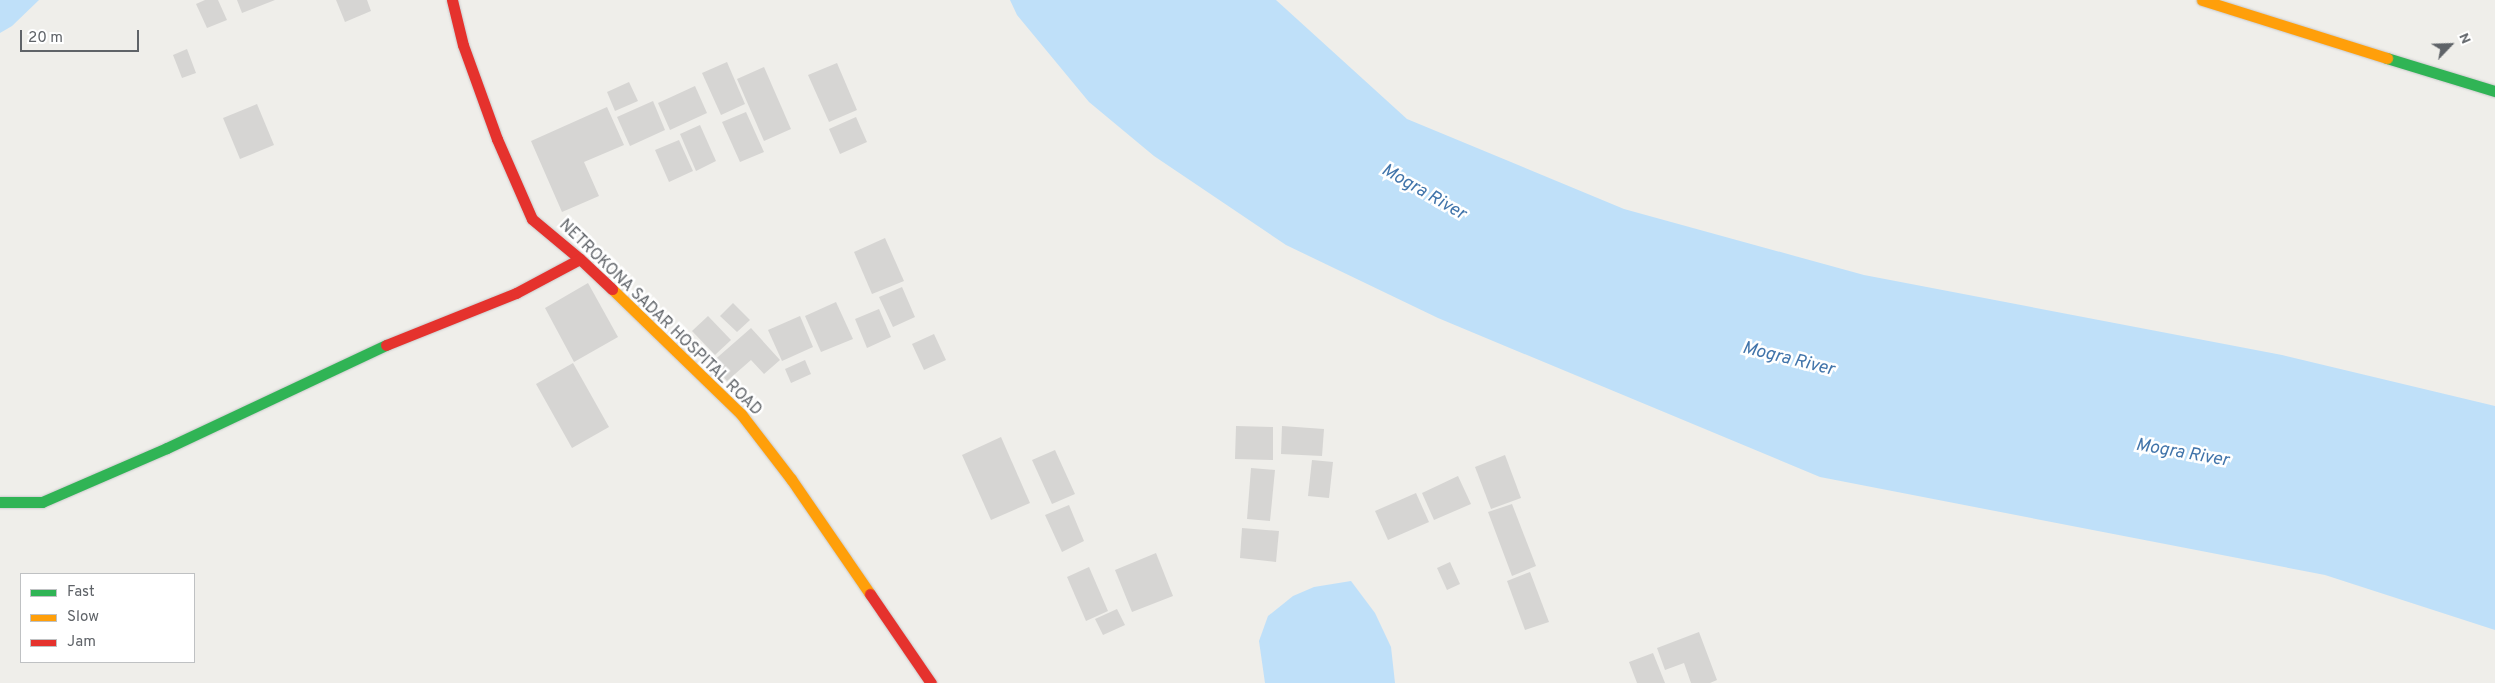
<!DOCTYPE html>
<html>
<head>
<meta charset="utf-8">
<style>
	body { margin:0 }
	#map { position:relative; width:2495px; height:683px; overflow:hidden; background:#efeeea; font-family:Overpass,sans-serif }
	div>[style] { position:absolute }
	.water>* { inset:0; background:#bfe0f9 }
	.building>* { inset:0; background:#d6d5d3 }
	.roads { filter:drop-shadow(0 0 1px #cacacb) drop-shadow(0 0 1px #cacacb) }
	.fast>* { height:11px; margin:-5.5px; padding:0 5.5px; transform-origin:5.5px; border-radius:5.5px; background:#30b455 }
	.slow>* { height:11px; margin:-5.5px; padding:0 5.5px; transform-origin:5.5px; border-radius:5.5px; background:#ff9f0a }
	.jam>* { height:11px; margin:-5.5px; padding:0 5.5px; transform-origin:5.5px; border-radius:5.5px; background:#e5322d }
	span { translate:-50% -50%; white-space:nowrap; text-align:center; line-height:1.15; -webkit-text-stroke:5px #fff; paint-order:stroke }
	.street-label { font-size:16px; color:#5f6368 }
	.water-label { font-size:18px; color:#4174aa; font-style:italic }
	.legend { position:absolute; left:20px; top:573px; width:175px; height:90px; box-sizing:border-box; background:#fff; border:1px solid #bfc1c3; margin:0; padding:6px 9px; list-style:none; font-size:15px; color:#5f6368 }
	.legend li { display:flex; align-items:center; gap:10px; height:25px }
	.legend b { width:25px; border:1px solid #bfc1c3 }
	.north { position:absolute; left:2425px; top:20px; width:50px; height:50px; -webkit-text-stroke:4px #fff; paint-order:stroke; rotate:66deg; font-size:14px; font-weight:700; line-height:20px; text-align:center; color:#5f6368 }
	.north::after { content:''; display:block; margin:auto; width:18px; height:22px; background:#5f6368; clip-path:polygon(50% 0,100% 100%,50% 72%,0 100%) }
	.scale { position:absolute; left:20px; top:30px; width:119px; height:22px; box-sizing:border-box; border:2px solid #5f6368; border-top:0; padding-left:6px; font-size:15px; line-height:18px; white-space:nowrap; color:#5f6368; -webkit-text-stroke:4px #fff; paint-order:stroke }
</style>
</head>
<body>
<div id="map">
	<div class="water">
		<div style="clip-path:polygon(0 0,39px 0,12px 26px,0 33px)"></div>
		<div style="clip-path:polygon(1010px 0,1276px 0,1407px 119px,1624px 209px,1864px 275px,2282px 355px,2495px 406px,2495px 630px,2325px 575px,1820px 477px,1438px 318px,1286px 245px,1154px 156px,1089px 102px,1017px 15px)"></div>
		<div style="clip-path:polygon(1351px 581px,1375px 613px,1391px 647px,1395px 683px,1265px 683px,1259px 641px,1268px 616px,1293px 596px,1314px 587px)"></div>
	</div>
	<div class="building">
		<div style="clip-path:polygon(205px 0,218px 0,227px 20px,207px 28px,196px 4px)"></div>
		<div style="clip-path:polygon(237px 0,275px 0,242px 13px)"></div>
		<div style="clip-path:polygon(336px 0,367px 0,371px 11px,345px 22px)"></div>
		<div style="clip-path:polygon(187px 49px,196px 73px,182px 78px,173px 55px)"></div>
		<div style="clip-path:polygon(727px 62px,745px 104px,721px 115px,702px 73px)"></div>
		<div style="clip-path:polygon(837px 63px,857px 110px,829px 122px,808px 75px)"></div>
		<div style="clip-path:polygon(764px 67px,791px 129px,764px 141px,737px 79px)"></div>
		<div style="clip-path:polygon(629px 82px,638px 101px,615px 111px,607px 92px)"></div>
		<div style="clip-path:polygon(695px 86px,707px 113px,670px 130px,658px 103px)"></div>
		<div style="clip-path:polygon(653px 101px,665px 130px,630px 146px,617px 117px)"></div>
		<div style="clip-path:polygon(257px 104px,274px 145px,240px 159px,223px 118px)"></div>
		<div style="clip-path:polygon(607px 107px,624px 145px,584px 162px,599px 196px,562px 212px,531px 141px)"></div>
		<div style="clip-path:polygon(746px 112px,764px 152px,740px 162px,722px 122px)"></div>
		<div style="clip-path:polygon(856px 117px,867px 142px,840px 154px,829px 129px)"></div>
		<div style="clip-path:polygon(700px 125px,716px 161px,696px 171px,680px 134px)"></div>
		<div style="clip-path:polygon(679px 140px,693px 171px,669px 182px,655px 150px)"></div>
		<div style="clip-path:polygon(885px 238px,904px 281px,872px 294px,854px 252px)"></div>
		<div style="clip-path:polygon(588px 283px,618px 337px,574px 362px,545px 308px)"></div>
		<div style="clip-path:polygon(902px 287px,915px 317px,893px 327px,879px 297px)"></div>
		<div style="clip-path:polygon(836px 302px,853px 339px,821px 352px,805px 316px)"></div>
		<div style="clip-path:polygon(733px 303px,750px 320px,737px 332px,720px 316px)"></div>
		<div style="clip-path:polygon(879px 309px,891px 337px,867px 348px,855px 319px)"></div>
		<div style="clip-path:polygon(708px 316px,731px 340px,715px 355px,692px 331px)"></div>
		<div style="clip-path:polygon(800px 316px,813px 347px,782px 361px,768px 330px)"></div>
		<div style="clip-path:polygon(751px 328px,780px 360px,764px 374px,751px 360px,727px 381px,711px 363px)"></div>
		<div style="clip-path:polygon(934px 334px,946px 360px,924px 370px,912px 344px)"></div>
		<div style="clip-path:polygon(805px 360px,811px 374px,791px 383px,785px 369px)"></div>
		<div style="clip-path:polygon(573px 363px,609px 427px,572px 448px,536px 384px)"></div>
		<div style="clip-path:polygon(1236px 426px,1273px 427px,1273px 460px,1235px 459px)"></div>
		<div style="clip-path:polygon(1282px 426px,1324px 429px,1322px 456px,1281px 454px)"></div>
		<div style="clip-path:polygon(1001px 437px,1030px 503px,991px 520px,962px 455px)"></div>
		<div style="clip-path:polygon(1055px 450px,1075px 494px,1052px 504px,1032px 460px)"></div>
		<div style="clip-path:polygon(1505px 455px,1521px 498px,1491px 509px,1475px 467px)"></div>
		<div style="clip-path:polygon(1312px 460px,1333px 462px,1329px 498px,1308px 496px)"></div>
		<div style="clip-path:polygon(1251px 468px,1275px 470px,1270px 521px,1247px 519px)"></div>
		<div style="clip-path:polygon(1458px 476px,1471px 504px,1434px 520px,1422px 493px)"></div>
		<div style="clip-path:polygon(1416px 493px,1429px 522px,1388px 540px,1375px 511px)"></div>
		<div style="clip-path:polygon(1512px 504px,1536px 566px,1512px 576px,1488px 512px)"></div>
		<div style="clip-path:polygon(1069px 505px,1084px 541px,1062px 552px,1045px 515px)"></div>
		<div style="clip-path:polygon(1242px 528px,1279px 531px,1276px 562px,1240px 558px)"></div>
		<div style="clip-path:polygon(1156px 553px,1173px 596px,1132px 612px,1115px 570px)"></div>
		<div style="clip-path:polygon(1450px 562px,1460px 584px,1447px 590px,1437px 568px)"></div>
		<div style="clip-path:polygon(1089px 567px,1108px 611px,1086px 621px,1067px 577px)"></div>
		<div style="clip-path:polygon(1530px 572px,1549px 622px,1525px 630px,1507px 581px)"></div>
		<div style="clip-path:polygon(1117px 609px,1125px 625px,1103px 635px,1095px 619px)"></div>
		<div style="clip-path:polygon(1699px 632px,1717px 680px,1710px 683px,1691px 683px,1684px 663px,1665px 670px,1657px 648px)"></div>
		<div style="clip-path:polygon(1653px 653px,1665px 683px,1637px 683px,1629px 662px)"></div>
	</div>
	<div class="roads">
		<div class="fast">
			<div style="left:2387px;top:58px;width:113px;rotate:17deg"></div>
			<div style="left:0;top:502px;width:42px"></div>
			<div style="left:42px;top:502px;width:136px;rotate:-23.4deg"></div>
			<div style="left:167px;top:448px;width:242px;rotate:-25.2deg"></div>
		</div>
		<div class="slow">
			<div style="left:2202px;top:0;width:194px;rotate:17.4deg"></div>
			<div style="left:612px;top:289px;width:180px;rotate:44.1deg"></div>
			<div style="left:741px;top:414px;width:82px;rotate:52.4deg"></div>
			<div style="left:791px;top:479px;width:140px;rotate:55.5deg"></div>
		</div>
		<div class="jam">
			<div style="left:452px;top:0;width:46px;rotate:76.3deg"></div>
			<div style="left:463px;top:45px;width:100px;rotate:70.1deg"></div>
			<div style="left:497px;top:139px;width:87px;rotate:66.4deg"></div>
			<div style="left:532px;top:219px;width:62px;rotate:39.8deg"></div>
			<div style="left:580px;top:259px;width:44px;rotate:43.2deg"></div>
			<div style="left:386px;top:345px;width:140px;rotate:-21.8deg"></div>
			<div style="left:516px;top:293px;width:72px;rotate:-28deg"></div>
			<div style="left:870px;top:594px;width:108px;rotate:55.6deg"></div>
		</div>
	</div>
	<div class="street-label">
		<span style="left:660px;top:318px;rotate:44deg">NETROKONA SADAR HOSPITAL ROAD</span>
	</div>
	<div class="water-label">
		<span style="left:1423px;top:193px;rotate:30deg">Mogra River</span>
		<span style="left:1788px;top:360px;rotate:14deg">Mogra River</span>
		<span style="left:2182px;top:454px;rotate:10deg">Mogra River</span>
	</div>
	<ul class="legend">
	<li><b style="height:6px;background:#30b455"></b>Fast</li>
	<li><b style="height:6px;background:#ff9f0a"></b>Slow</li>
	<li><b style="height:6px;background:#e5322d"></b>Jam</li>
	</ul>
	<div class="north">N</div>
	<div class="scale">20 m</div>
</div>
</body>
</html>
